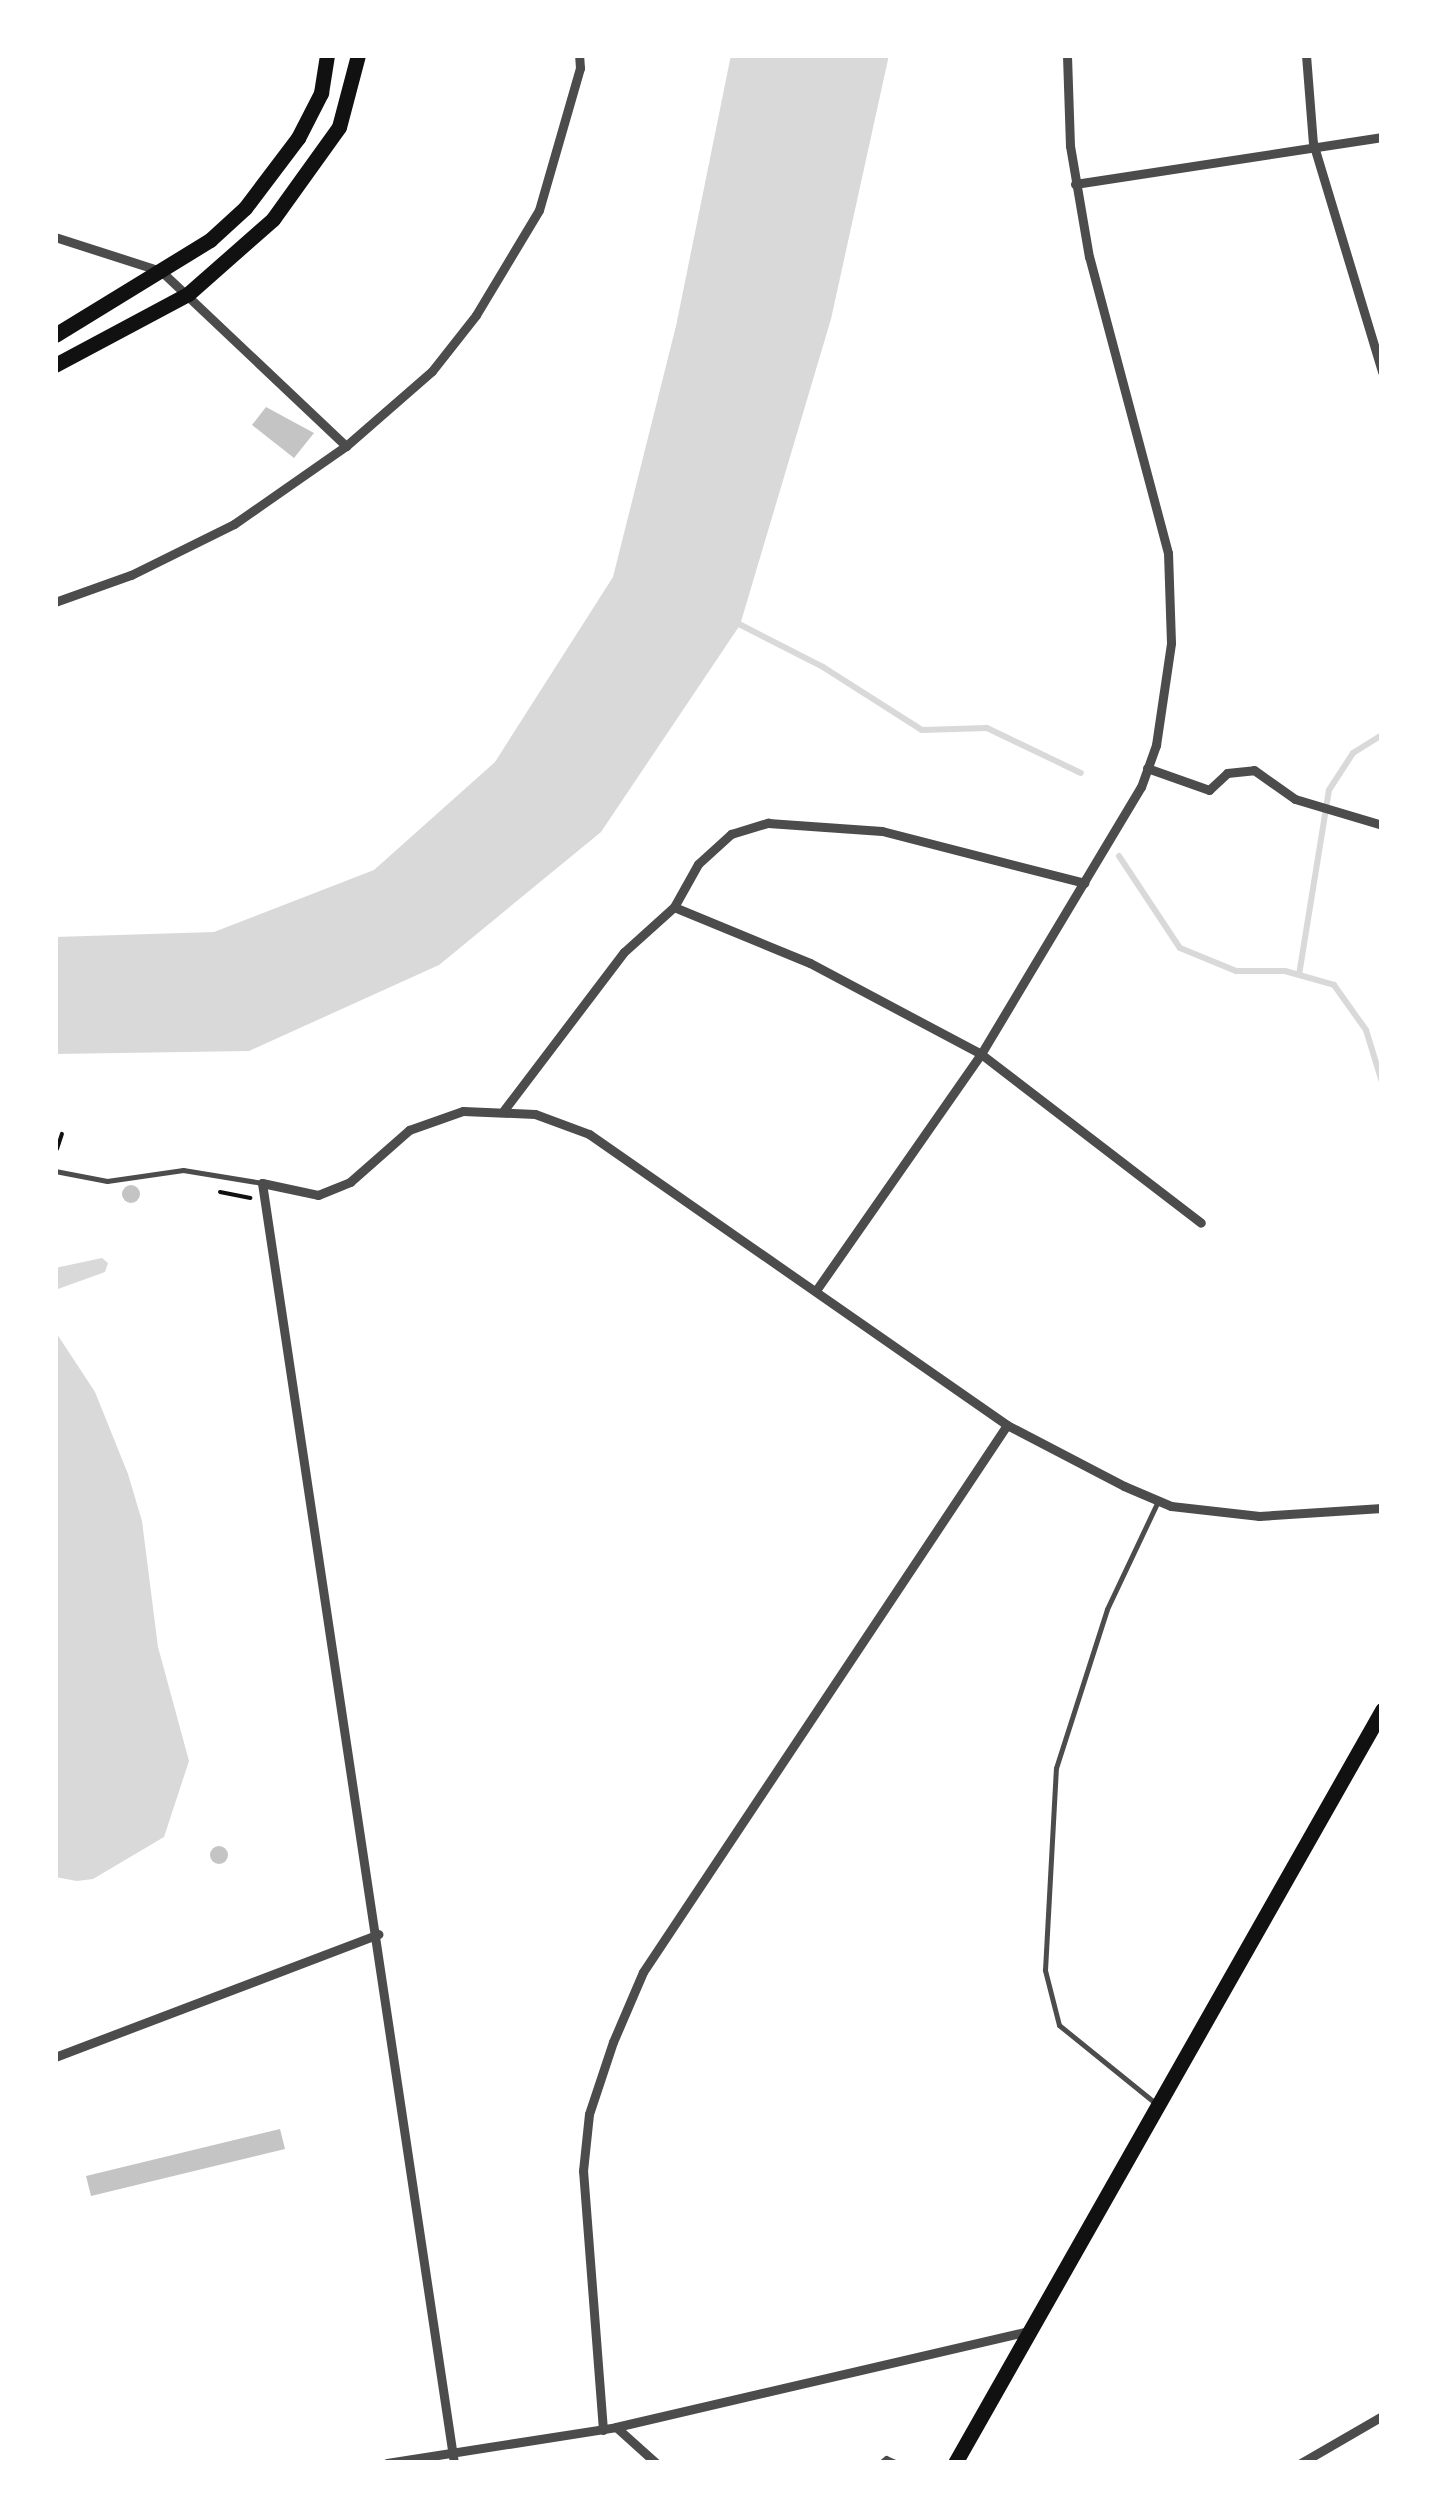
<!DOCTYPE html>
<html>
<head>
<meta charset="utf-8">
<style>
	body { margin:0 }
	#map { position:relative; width:1437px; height:2518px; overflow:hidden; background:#fff; font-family:Overpass,sans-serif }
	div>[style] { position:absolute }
	.water>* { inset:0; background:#d9d9d9 }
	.stream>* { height:6px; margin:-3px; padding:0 3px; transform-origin:3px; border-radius:3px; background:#d9d9d9 }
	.building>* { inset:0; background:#c4c4c4 }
	.round { border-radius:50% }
	.path>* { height:4px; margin:-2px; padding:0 2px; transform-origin:2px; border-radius:2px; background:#111 }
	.service>* { height:5px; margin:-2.5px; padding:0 2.5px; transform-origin:2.5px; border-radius:2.5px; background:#4c4c4c }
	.minor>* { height:9px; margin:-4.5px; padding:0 4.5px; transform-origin:4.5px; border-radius:4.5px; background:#4c4c4c }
	.primary>* { height:15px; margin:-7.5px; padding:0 7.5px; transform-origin:7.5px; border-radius:7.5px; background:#111 }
	.trunk>* { height:15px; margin:-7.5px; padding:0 7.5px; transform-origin:7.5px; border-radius:7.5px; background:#111 }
	span { translate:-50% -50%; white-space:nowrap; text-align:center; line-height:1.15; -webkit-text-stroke:10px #fff; paint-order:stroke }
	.frame { position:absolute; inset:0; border:58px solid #fff; pointer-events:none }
</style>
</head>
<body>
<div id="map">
	<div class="water">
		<div style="clip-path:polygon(731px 55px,889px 55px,831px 319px,740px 625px,601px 832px,439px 965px,249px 1051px,55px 1054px,55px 937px,214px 932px,374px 870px,495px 762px,613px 577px,676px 326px)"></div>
		<div style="clip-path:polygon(102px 1258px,108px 1263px,105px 1272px,58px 1289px,55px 1301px,55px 1268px)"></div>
		<div style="clip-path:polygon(55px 1331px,95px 1392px,128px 1474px,142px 1521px,158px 1647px,189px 1761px,164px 1837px,93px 1879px,77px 1881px,55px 1877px)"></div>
	</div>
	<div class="stream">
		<div style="left:737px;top:623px;width:97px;rotate:27.1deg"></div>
		<div style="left:823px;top:667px;width:117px;rotate:32.5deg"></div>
		<div style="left:922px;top:730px;width:65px;rotate:-1.8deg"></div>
		<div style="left:987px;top:728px;width:104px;rotate:25.6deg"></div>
		<div style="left:1119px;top:856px;width:110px;rotate:56.5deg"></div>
		<div style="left:1180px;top:948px;width:61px;rotate:22.3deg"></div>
		<div style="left:1236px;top:971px;width:49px"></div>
		<div style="left:1285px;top:971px;width:51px;rotate:15.9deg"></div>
		<div style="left:1334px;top:985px;width:55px;rotate:54.6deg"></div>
		<div style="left:1366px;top:1030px;width:54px;rotate:72.9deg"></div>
		<div style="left:1299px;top:975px;width:187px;rotate:-80.8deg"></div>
		<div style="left:1329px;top:790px;width:44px;rotate:-57deg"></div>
		<div style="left:1353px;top:753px;width:34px;rotate:-32deg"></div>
	</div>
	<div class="building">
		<div style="clip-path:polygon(266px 407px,314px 433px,294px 458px,252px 425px)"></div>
		<div class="round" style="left:122px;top:1185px;width:18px;height:18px"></div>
		<div class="round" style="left:210px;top:1846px;width:18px;height:18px"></div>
		<div style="clip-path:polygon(280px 2129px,285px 2149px,91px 2196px,86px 2176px)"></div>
	</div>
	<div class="path">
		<div style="left:57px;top:1149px;width:16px;rotate:-72deg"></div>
		<div style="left:220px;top:1192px;width:31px;rotate:11deg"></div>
	</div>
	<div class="service">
		<div style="left:55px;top:1171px;width:53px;rotate:10.9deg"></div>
		<div style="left:107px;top:1181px;width:77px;rotate:-8.2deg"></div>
		<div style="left:183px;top:1170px;width:80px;rotate:9.3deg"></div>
		<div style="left:1154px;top:2102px;width:122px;rotate:-141deg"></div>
		<div style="left:1059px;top:2025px;width:57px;rotate:-104.3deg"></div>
		<div style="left:1045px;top:1970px;width:202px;rotate:-86.9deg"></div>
		<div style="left:1056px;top:1768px;width:167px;rotate:-72.2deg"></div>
		<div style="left:1107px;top:1609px;width:119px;rotate:-64.7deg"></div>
		<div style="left:880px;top:2463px;width:8px;rotate:-40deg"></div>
		<div style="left:886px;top:2458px;width:12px;rotate:24deg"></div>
	</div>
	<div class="minor">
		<div style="left:1306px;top:55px;width:88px;rotate:85.5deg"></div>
		<div style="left:1313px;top:143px;width:239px;rotate:73.2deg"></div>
		<div style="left:1075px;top:184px;width:311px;rotate:-8.7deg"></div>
		<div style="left:55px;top:237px;width:111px;rotate:17.8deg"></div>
		<div style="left:161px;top:271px;width:255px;rotate:43.4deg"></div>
		<div style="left:55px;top:602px;width:81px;rotate:-19.6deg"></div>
		<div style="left:131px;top:575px;width:115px;rotate:-26.3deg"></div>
		<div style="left:234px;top:524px;width:136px;rotate:-34.9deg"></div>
		<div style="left:346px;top:446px;width:114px;rotate:-41.1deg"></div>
		<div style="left:432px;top:371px;width:71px;rotate:-51.8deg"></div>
		<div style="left:476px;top:315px;width:122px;rotate:-59deg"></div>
		<div style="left:539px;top:210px;width:148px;rotate:-73.9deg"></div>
		<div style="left:580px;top:68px;width:13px;rotate:-94deg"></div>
		<div style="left:1147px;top:768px;width:66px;rotate:19.5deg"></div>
		<div style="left:1209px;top:790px;width:25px;rotate:-43deg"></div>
		<div style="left:1227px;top:773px;width:27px;rotate:-6deg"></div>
		<div style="left:1254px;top:770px;width:50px;rotate:35.3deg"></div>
		<div style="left:1295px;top:799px;width:91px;rotate:16.6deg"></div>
		<div style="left:674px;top:907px;width:147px;rotate:22.4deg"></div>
		<div style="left:810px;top:963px;width:194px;rotate:28deg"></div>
		<div style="left:981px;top:1054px;width:277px;rotate:37.5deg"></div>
		<div style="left:504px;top:1110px;width:198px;rotate:-52.8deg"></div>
		<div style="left:624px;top:952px;width:67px;rotate:-42deg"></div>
		<div style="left:674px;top:907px;width:49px;rotate:-60.8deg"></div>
		<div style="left:698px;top:864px;width:45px;rotate:-42.3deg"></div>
		<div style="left:731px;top:834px;width:39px;rotate:-17deg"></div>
		<div style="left:768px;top:823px;width:114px;rotate:4deg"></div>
		<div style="left:882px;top:831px;width:209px;rotate:14.4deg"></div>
		<div style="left:262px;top:1183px;width:1294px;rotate:81.47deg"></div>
		<div style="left:262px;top:1183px;width:57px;rotate:12.1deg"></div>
		<div style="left:318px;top:1195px;width:35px;rotate:-22deg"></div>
		<div style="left:350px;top:1182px;width:79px;rotate:-41.4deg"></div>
		<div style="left:409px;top:1130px;width:57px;rotate:-19.4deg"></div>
		<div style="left:463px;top:1111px;width:72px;rotate:2.4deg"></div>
		<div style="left:535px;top:1114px;width:58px;rotate:20.3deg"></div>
		<div style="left:589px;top:1134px;width:509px;rotate:34.84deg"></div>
		<div style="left:1007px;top:1425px;width:132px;rotate:27.5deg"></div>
		<div style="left:1124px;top:1486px;width:51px;rotate:23.1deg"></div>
		<div style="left:1171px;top:1506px;width:89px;rotate:6.5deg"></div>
		<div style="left:1259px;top:1516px;width:123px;rotate:-3.7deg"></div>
		<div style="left:817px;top:1289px;width:287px;rotate:-55.1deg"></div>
		<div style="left:981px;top:1054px;width:311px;rotate:-59.1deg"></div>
		<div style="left:1141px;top:787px;width:45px;rotate:-70.3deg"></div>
		<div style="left:1156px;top:745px;width:103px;rotate:-81.6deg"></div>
		<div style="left:1171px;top:643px;width:90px;rotate:-91.9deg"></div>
		<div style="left:1168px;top:553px;width:306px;rotate:-104.9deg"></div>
		<div style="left:1089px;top:257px;width:113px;rotate:-99.7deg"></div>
		<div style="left:1070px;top:146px;width:91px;rotate:-91.9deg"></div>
		<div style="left:55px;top:2057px;width:346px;rotate:-20.8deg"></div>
		<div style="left:616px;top:2427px;width:54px;rotate:42deg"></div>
		<div style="left:603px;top:2430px;width:260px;rotate:-94.4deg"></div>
		<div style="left:583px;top:2171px;width:57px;rotate:-84deg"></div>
		<div style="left:589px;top:2114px;width:76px;rotate:-71.6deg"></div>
		<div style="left:613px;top:2042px;width:76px;rotate:-66.8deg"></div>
		<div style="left:643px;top:1972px;width:657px;rotate:-56.36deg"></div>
		<div style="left:387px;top:2463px;width:232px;rotate:-8.9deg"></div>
		<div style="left:616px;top:2427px;width:422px;rotate:-13.1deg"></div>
		<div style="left:1301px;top:2463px;width:94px;rotate:-30.1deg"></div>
	</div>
	<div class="primary">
		<div style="left:55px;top:335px;width:182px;rotate:-31.5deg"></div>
		<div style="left:210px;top:240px;width:47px;rotate:-42.4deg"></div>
		<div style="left:245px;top:208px;width:88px;rotate:-52.9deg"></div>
		<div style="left:298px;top:138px;width:51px;rotate:-62.9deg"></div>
		<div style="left:321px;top:93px;width:38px;rotate:-81deg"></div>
		<div style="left:55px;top:365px;width:151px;rotate:-28.1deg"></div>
		<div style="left:188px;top:294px;width:113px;rotate:-41.4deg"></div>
		<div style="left:273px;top:219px;width:113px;rotate:-54.3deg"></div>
		<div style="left:339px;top:127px;width:74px;rotate:-75.2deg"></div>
	</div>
	<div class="trunk">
		<div style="left:955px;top:2463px;width:866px;rotate:-60.44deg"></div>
	</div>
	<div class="frame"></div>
</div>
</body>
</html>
